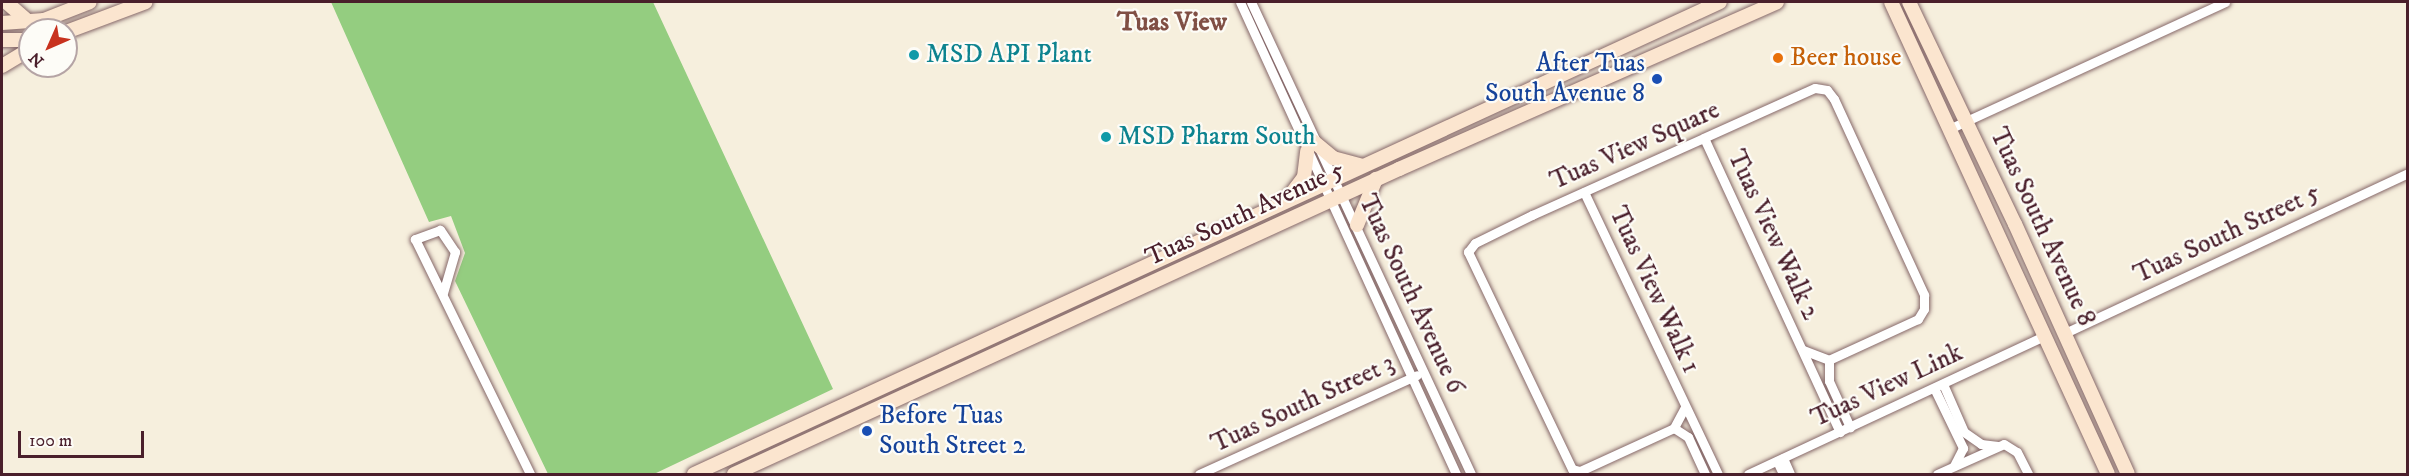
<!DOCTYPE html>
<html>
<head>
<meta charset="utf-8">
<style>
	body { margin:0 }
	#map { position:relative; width:2409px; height:476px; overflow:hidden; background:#f6efdd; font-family:"IM FELL DW Pica",serif }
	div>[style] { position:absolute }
	.green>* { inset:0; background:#94cd80 }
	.roads { filter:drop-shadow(0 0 2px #866869) drop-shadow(0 0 2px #866869) }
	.street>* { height:9px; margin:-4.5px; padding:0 4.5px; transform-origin:4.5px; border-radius:4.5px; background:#fff }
	.secondary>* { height:14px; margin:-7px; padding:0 7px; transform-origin:7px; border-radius:7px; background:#fbe5cf }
	.dots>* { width:16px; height:16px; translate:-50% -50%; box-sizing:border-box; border:3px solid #fdfcf7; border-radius:50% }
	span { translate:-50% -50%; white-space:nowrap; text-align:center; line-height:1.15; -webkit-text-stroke:4.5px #fdfcf7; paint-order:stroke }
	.culture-label { font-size:26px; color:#0d838f }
	.left { translate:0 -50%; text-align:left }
	.food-label { font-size:26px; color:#c56008 }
	.transit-label { font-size:26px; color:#164399 }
	.right { translate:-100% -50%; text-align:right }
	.street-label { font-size:26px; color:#4a1f2b }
	.neighbourhood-label { font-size:27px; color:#804f44; font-weight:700 }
	.frame { position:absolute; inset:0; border:3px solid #4a1f2b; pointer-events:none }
	.north { position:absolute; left:18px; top:18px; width:60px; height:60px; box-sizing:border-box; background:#fdfcf7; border:2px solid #b5a4a5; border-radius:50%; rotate:225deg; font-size:16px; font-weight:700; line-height:24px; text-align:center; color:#4a1f2b }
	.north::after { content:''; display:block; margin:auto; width:21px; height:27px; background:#c8321e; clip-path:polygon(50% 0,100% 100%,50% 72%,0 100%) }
	.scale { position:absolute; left:18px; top:431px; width:126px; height:27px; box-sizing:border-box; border:3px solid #4a1f2b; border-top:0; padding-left:8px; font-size:18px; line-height:21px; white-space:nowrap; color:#4a1f2b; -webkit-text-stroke:4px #fdfcf7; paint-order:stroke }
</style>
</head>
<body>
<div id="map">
	<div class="green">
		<div style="clip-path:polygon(331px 2px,653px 2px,833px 389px,654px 474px,548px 474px,455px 281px,465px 253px,451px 216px,429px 222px)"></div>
	</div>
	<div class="roads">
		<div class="street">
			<div style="left:1240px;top:2px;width:519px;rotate:65.41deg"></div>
			<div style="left:1251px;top:2px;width:521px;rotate:65.01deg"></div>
			<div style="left:1949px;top:129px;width:304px;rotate:-24.7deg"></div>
			<div style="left:1704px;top:138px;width:324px;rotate:65.2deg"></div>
			<div style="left:1584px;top:192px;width:312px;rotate:64.6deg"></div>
			<div style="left:443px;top:293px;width:43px;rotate:-73.7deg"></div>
			<div style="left:455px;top:252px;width:27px;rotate:-124deg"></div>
			<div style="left:440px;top:230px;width:27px;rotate:160deg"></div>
			<div style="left:415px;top:239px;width:262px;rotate:63.9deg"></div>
			<div style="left:2065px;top:333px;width:378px;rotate:-25deg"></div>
			<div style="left:1803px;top:350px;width:28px;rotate:21deg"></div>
			<div style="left:1829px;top:360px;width:21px;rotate:90deg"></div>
			<div style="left:1829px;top:381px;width:51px;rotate:65.5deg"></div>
			<div style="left:1943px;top:384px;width:52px;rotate:66.4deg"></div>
			<div style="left:1964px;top:432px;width:21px;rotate:35deg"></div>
			<div style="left:1981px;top:444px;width:17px;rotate:7deg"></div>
			<div style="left:1934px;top:388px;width:67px;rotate:64.2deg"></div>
			<div style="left:1963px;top:448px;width:20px;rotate:117deg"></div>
			<div style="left:1685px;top:407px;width:24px;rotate:118deg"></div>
			<div style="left:1674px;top:428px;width:103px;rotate:155.4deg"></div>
			<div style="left:1580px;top:471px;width:8px;rotate:-166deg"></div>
			<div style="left:1572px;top:469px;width:241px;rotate:-115.6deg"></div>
			<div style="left:1468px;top:252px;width:11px;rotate:-52deg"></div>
			<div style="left:1475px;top:243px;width:64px;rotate:-26.2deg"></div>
			<div style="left:1532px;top:215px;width:310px;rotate:-24.2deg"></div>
			<div style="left:1815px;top:88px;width:12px;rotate:9deg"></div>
			<div style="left:1827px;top:90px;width:11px;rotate:52deg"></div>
			<div style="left:1834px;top:99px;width:216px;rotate:65.3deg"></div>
			<div style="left:1924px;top:295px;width:14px;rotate:90deg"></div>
			<div style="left:1924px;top:309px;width:12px;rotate:121deg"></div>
			<div style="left:1918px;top:319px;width:98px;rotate:155.3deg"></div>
			<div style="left:1674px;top:428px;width:17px;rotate:33deg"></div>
			<div style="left:1688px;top:437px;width:41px;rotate:65.3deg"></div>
			<div style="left:1783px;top:458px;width:17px;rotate:66deg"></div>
			<div style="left:1777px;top:461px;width:14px;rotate:65deg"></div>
			<div style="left:1199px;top:474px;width:239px;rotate:-24.4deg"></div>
			<div style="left:1748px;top:474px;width:327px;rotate:-25deg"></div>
			<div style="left:1937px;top:474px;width:73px;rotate:-24.1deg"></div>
			<div style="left:2004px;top:444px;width:15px;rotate:32deg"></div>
			<div style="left:2017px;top:452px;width:25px;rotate:63deg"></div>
		</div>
		<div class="secondary">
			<div style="left:6px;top:2px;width:30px;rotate:41deg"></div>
			<div style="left:1891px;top:2px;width:519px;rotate:65.31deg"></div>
			<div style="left:1909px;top:2px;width:246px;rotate:64.5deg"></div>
			<div style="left:2015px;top:224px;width:274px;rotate:65.7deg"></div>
			<div style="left:2px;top:23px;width:42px;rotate:-4.1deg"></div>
			<div style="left:44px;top:20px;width:49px;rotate:-21.4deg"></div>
			<div style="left:66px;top:32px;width:85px;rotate:-20.6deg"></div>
			<div style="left:2px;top:40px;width:28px"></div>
			<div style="left:2px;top:66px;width:33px;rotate:-31deg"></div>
			<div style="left:1313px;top:141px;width:26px;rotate:40deg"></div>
			<div style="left:1333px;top:158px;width:30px;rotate:15deg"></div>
			<div style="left:1286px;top:201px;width:30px;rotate:-53deg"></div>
			<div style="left:1304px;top:177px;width:26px;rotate:-83deg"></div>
			<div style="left:1357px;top:225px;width:50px;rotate:-67.6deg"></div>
			<div style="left:694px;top:474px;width:1129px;rotate:-24.7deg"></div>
			<div style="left:734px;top:474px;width:732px;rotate:-24.64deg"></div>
			<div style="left:1399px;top:169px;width:413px;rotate:-23.8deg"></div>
		</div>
	</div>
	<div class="dots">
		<div style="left:914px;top:55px;background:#0f9aa8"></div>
		<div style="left:1778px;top:58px;background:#e8710a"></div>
		<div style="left:1657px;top:79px;background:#1a4fb4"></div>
		<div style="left:1106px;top:137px;background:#0f9aa8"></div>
		<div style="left:867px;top:431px;background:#1a4fb4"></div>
	</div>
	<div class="culture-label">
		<span class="left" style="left:926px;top:55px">MSD API Plant</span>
		<span class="left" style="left:1118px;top:137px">MSD Pharm South</span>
	</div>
	<div class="food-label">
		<span class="left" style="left:1790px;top:58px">Beer house</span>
	</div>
	<div class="transit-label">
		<span class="right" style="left:1645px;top:79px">After Tuas<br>South Avenue 8</span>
		<span class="left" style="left:879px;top:431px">Before Tuas<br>South Street 2</span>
	</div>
	<div class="street-label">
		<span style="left:1635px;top:146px;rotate:-24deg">Tuas View Square</span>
		<span style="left:1245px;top:214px;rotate:-25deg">Tuas South Avenue 5</span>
		<span style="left:2042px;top:227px;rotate:65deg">Tuas South Avenue 8</span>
		<span style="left:2227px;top:234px;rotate:-25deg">Tuas South Street 5</span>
		<span style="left:1773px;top:235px;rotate:65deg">Tuas View Walk 2</span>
		<span style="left:1654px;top:290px;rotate:65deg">Tuas View Walk 1</span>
		<span style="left:1411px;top:294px;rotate:65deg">Tuas South Avenue 6</span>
		<span style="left:1887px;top:386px;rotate:-25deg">Tuas View Link</span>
		<span style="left:1303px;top:404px;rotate:-25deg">Tuas South Street 3</span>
	</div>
	<div class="neighbourhood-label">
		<span style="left:1172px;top:23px">Tuas View</span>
	</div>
	<div class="frame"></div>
	<div class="north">N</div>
	<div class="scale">100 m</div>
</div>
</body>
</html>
